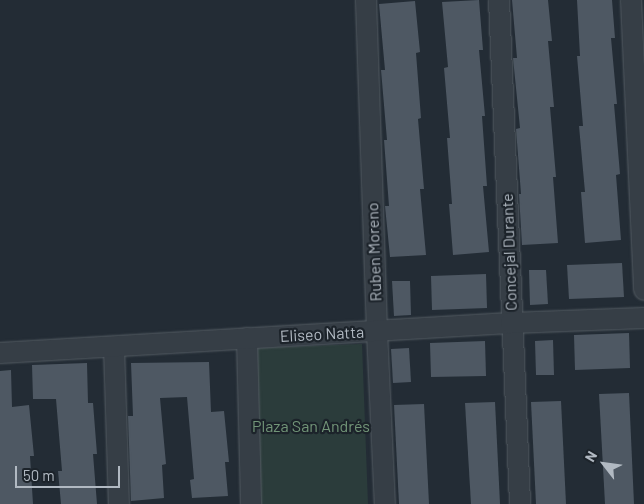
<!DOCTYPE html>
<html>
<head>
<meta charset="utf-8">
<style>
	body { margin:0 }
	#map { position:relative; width:644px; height:504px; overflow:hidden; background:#232c35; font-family:Barlow,sans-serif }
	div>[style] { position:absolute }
	.green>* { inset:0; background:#2b3c3b }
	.building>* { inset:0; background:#4e5863 }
	.roads { filter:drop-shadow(0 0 1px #545c63) drop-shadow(0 0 1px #545c63) }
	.minor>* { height:20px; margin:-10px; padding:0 10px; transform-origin:10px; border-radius:10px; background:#363e46 }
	span { translate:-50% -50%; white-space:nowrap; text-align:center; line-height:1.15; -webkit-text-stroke:4.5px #1c232a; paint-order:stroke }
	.street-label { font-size:16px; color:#b1b9c2 }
	.park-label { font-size:16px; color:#729578 }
	.north { position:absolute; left:579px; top:439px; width:50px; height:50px; -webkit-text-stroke:4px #1c232a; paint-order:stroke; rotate:300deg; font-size:14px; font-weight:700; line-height:20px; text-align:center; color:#b1b9c2 }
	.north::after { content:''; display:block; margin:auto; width:18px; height:22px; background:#b1b9c2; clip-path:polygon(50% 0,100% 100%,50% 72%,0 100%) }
	.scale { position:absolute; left:15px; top:466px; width:105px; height:22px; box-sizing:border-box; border:2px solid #b1b9c2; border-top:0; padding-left:6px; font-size:15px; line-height:18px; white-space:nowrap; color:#b1b9c2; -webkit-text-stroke:4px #1c232a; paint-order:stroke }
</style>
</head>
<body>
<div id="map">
	<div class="green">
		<div style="clip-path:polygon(362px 344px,368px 504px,259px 504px,253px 348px)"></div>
	</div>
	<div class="building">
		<div style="clip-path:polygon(479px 0,483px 50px,479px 50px,485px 116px,482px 116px,487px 186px,483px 186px,489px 252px,453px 255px,449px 204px,452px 204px,447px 138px,450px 138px,444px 68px,448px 67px,442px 2px)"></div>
		<div style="clip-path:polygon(512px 0,548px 0,552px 41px,548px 41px,554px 107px,550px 107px,556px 177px,553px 177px,558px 243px,522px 245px,519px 194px,521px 194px,516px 129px,520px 128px,513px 58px,517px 58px)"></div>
		<div style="clip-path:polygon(577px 0,612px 0,615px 38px,611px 38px,617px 104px,614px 104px,620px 174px,616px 175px,621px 240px,585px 243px,581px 192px,585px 192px,579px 126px,583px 126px,577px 56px,580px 56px)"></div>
		<div style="clip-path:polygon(415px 1px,420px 52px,416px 53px,421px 118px,418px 119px,424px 189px,420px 189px,426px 255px,390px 257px,385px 206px,389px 206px,384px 140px,387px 140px,381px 70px,385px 70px,379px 4px)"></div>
		<div style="clip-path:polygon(622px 263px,624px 297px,569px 299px,567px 265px)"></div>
		<div style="clip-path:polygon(529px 270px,546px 270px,548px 304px,530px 305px)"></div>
		<div style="clip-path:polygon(486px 274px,487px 308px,432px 310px,431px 276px)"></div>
		<div style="clip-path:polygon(392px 281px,410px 281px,411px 315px,394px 316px)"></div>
		<div style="clip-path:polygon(629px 333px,630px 368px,575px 370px,574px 335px)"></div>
		<div style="clip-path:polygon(553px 340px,554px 375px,536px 375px,535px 341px)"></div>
		<div style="clip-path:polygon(485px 341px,486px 376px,431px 377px,430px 343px)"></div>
		<div style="clip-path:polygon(409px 348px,411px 382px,393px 383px,391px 349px)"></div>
		<div style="clip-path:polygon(209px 362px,211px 412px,224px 411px,229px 462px,225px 462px,228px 496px,192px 498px,190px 480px,194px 479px,187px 397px,160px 398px,166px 464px,162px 465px,164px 498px,131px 501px,128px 416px,133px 416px,131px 363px)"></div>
		<div style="clip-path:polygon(87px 363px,88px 403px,93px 403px,97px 454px,93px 454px,97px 504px,61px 504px,58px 471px,62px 471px,56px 399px,33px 399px,32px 365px)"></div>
		<div style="clip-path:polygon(11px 370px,12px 407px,29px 405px,34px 456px,30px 456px,33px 504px,0 504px,0 371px)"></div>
		<div style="clip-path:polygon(629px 393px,634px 504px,605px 504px,599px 394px)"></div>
		<div style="clip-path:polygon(561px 401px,566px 504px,536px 504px,531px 402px)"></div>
		<div style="clip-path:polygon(495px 402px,500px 504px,471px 504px,465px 403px)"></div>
		<div style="clip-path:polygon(424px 404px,429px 504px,399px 504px,394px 405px)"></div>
	</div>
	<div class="roads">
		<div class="minor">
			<div style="left:366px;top:0;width:331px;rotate:88.1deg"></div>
			<div style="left:377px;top:331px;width:173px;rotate:87.4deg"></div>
			<div style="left:499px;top:0;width:504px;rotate:87.61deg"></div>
			<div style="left:631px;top:0;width:290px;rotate:87.4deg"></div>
			<div style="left:247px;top:338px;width:166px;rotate:88.6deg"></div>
			<div style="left:114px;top:347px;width:157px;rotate:88.2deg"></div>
			<div style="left:0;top:353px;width:512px;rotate:-3.36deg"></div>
			<div style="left:511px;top:323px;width:133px;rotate:-2.2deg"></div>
		</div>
	</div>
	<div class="street-label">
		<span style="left:374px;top:252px;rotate:-92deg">Ruben Moreno</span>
		<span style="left:509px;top:252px;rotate:-92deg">Concejal Durante</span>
		<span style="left:322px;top:334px;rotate:-3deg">Eliseo Natta</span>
	</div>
	<div class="park-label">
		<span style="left:311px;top:426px">Plaza San Andrés</span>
	</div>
	<div class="north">N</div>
	<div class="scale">50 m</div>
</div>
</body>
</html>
